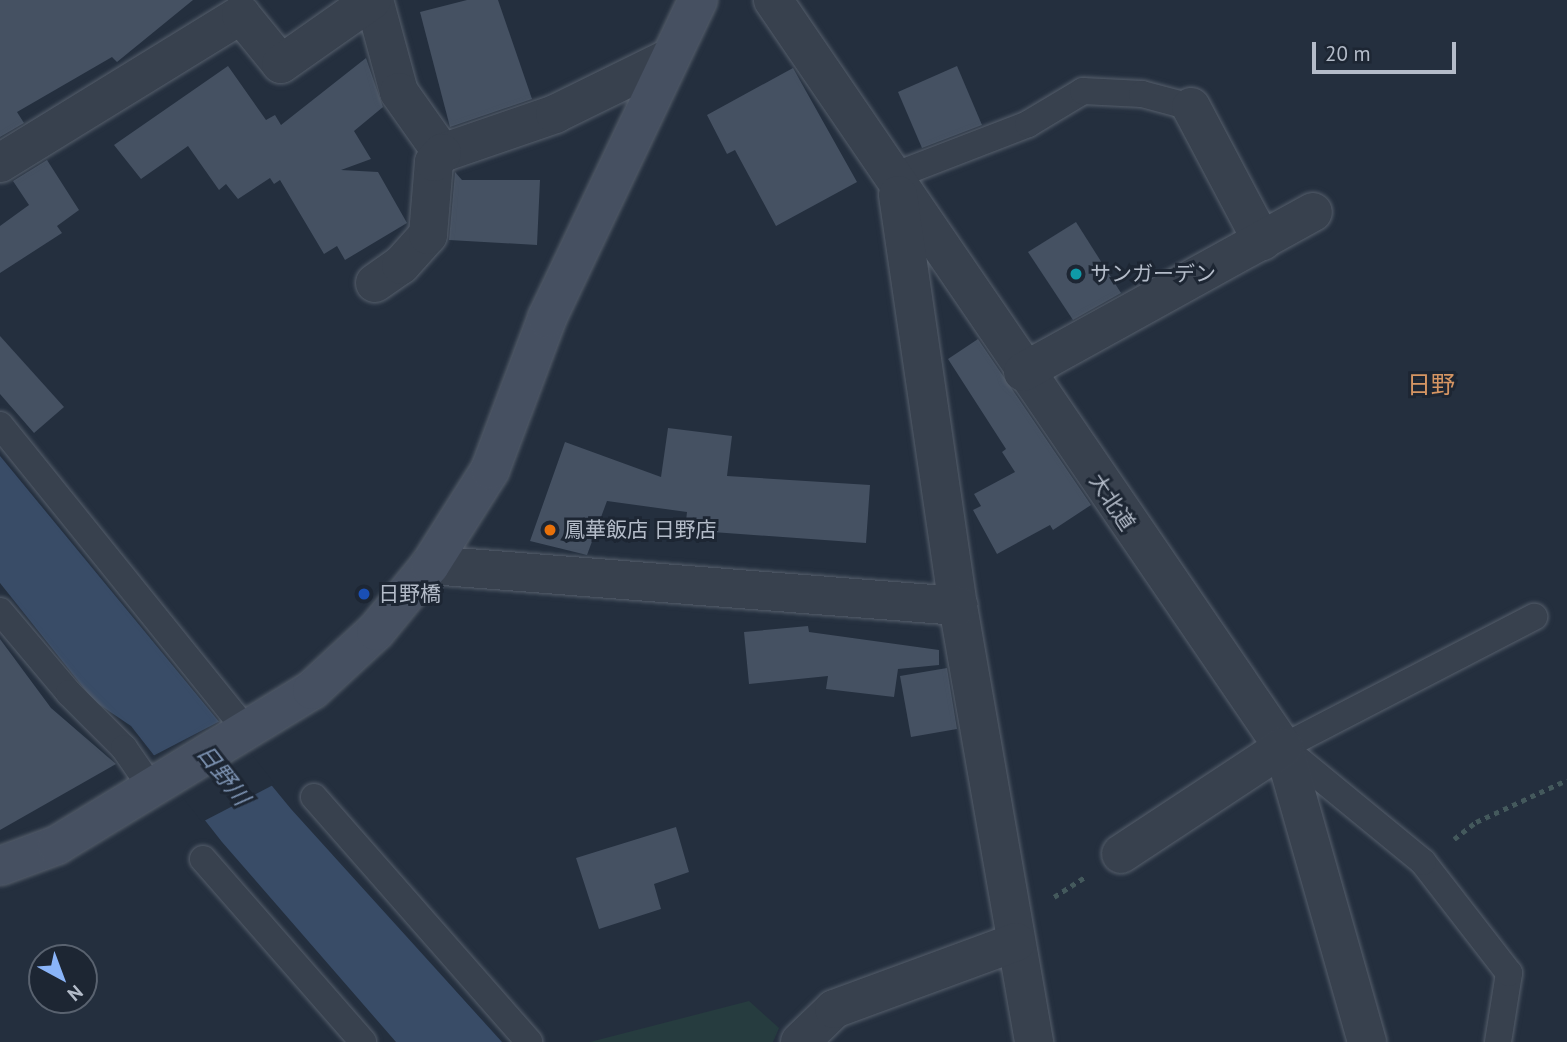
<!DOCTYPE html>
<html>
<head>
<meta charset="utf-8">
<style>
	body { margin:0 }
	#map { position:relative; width:1567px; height:1042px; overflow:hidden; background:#242f3e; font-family:"PT Sans","Noto Sans JP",sans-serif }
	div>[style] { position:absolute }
	.green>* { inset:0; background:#263c3f }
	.water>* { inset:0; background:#394c67 }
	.pier>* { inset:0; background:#242f3e }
	.building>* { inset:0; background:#455162 }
	.path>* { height:4.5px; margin-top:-2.25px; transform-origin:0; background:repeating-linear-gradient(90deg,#44595c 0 5px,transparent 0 10px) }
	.roads { filter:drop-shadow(0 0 2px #565f6c) drop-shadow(0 0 2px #565f6c) }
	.lane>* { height:26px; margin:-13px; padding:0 13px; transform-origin:13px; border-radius:13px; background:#38414e }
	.street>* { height:38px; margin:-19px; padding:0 19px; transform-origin:19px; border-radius:19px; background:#38414e }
	.secondary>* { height:38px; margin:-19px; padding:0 19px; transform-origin:19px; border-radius:19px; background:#465061 }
	.dots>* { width:19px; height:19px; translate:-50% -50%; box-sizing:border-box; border:4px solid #1d2633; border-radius:50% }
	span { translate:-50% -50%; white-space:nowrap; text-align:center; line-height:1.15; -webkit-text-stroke:6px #1d2633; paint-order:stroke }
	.poi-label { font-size:21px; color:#b4bcc9 }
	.left { translate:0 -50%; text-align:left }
	.street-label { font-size:21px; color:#b4bcc9 }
	.water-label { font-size:23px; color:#7c92b1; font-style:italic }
	.quarter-label { font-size:24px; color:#d59563 }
	.north { position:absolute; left:28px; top:944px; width:70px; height:70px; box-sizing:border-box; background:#1d2633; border:2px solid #59626f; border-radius:50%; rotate:139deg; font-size:19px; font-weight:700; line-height:28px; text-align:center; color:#b4bcc9 }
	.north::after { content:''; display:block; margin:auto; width:24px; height:32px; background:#8ab4f8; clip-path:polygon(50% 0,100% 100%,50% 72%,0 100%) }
	.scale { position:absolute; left:1312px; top:42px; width:144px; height:32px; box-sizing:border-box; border:4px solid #b4bcc9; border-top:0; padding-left:9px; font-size:21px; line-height:24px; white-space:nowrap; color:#b4bcc9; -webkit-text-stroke:5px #1d2633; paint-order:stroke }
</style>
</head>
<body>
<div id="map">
	<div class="green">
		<div style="clip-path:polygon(749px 1001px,779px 1028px,773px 1042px,590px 1042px)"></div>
	</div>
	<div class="water">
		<div style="clip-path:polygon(0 456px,291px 809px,502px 1042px,396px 1042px,222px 842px,131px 726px,94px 701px,0 583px)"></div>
	</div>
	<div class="pier">
		<div style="clip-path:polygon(224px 719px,275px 784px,202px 822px,151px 757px)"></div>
	</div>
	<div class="building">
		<div style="clip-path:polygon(0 0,193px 0,117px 62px,112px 57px,17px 112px,24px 123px,0 137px)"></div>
		<div style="clip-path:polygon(467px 0,498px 0,532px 99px,450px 127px,420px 12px)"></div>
		<div style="clip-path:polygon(366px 58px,383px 107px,354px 131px,371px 159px,341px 170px,378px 172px,407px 223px,345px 260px,337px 246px,324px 254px,280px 180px,274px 184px,270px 178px,238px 199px,226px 184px,219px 190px,188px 146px,141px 179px,114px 145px,228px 66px,266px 120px,275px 115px,281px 125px)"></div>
		<div style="clip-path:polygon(957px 66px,982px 125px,922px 148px,898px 92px)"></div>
		<div style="clip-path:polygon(793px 68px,857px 182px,776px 226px,735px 150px,727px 154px,707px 115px)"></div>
		<div style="clip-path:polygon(47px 160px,79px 210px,57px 226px,62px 233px,0 273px,0 226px,29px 205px,13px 181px)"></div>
		<div style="clip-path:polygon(455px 172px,462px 180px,540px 180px,537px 245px,449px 240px)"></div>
		<div style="clip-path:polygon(1076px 222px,1121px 293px,1073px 320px,1028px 252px)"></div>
		<div style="clip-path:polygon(0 336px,64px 407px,34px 433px,0 394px)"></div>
		<div style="clip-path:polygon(978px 339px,1091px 505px,1053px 530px,1050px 525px,997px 554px,973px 510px,981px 506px,974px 494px,1015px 472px,1002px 452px,1006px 449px,948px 359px)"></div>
		<div style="clip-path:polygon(668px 428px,732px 436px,727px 476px,870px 485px,866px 543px,685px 530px,687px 512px,607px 501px,587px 555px,530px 541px,565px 442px,661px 477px)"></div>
		<div style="clip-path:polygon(808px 626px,809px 632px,939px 650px,939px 665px,898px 669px,894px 697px,826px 689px,828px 676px,749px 684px,744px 632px)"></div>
		<div style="clip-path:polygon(0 639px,51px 708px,116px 764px,0 830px)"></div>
		<div style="clip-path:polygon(947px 668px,957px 729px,911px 737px,900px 676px)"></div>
		<div style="clip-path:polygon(676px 827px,689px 872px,654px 884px,661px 909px,599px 929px,576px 858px)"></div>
	</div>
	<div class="path">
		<div style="left:1454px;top:839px;width:28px;rotate:-38deg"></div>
		<div style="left:1476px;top:822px;width:100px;rotate:-24.8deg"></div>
		<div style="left:1054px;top:897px;width:37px;rotate:-33deg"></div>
	</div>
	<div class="roads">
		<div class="lane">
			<div style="left:891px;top:177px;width:147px;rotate:-21.1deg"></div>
			<div style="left:1028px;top:124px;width:64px;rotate:-31deg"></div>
			<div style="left:1083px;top:91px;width:59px;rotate:2.9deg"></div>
			<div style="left:1142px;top:94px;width:51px;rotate:14.9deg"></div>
			<div style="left:0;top:425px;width:393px;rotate:51.1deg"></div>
			<div style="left:0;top:611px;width:107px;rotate:49.9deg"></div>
			<div style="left:69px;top:693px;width:78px;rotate:45deg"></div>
			<div style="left:124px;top:748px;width:47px;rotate:55.3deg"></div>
			<div style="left:314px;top:797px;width:326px;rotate:48.7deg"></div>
			<div style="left:203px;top:859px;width:243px;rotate:48.8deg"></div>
			<div style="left:1498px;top:1042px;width:70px;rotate:-80.9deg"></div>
			<div style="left:1509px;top:973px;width:140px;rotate:-127.8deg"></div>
			<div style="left:1423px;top:862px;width:181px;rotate:-140.6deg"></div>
			<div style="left:1283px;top:747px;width:283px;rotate:-27.4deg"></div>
		</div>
		<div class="street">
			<div style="left:374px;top:0;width:95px;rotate:74.8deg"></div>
			<div style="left:399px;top:92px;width:75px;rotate:54.8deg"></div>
			<div style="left:442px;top:153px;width:120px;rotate:-19deg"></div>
			<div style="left:555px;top:114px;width:127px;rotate:-26.2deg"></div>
			<div style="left:773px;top:0;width:904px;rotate:55.68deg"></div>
			<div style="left:1283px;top:747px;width:307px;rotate:74.1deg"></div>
			<div style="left:1191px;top:107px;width:152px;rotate:62.1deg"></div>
			<div style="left:0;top:163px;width:283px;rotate:-31.6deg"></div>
			<div style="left:241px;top:15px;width:63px;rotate:50.8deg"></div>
			<div style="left:281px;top:64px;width:111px;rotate:-35.1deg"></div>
			<div style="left:898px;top:195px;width:415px;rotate:81.7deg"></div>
			<div style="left:958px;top:606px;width:443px;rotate:80.1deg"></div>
			<div style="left:375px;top:283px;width:32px;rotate:-35deg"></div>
			<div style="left:401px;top:265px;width:40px;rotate:-48deg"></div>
			<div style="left:428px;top:235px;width:73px;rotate:-85.3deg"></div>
			<div style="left:434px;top:162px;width:12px;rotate:-48deg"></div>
			<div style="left:1023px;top:372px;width:331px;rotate:-28.9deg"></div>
			<div style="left:430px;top:565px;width:530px;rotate:4.44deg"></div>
			<div style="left:1121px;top:854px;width:194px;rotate:-33.4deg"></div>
			<div style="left:800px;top:1042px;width:47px;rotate:-44.1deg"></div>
			<div style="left:834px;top:1009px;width:194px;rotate:-20.2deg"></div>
		</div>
		<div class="secondary">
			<div style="left:0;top:866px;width:61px;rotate:-20.2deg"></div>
			<div style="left:57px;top:845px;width:298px;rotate:-31.3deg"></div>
			<div style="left:312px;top:690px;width:87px;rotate:-42.7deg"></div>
			<div style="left:376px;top:631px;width:85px;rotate:-50.7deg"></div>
			<div style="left:430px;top:565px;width:112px;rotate:-57.7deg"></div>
			<div style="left:490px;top:470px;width:162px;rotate:-69.4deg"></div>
			<div style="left:547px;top:318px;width:352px;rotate:-64.6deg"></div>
		</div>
	</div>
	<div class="dots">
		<div style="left:1076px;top:274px;background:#0f9aa8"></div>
		<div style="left:550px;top:530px;background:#e8710a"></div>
		<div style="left:364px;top:594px;background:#1a4fb4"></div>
	</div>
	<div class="poi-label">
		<span class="left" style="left:1090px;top:274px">サンガーデン</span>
		<span class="left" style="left:564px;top:530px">鳳華飯店 日野店</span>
		<span class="left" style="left:378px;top:594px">日野橋</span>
	</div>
	<div class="street-label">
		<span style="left:1112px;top:502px;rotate:56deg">大北道</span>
	</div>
	<div class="water-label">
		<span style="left:223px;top:775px;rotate:52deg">日野川</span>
	</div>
	<div class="quarter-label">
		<span style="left:1431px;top:385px">日野</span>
	</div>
	<div class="north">N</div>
	<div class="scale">20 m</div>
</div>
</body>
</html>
